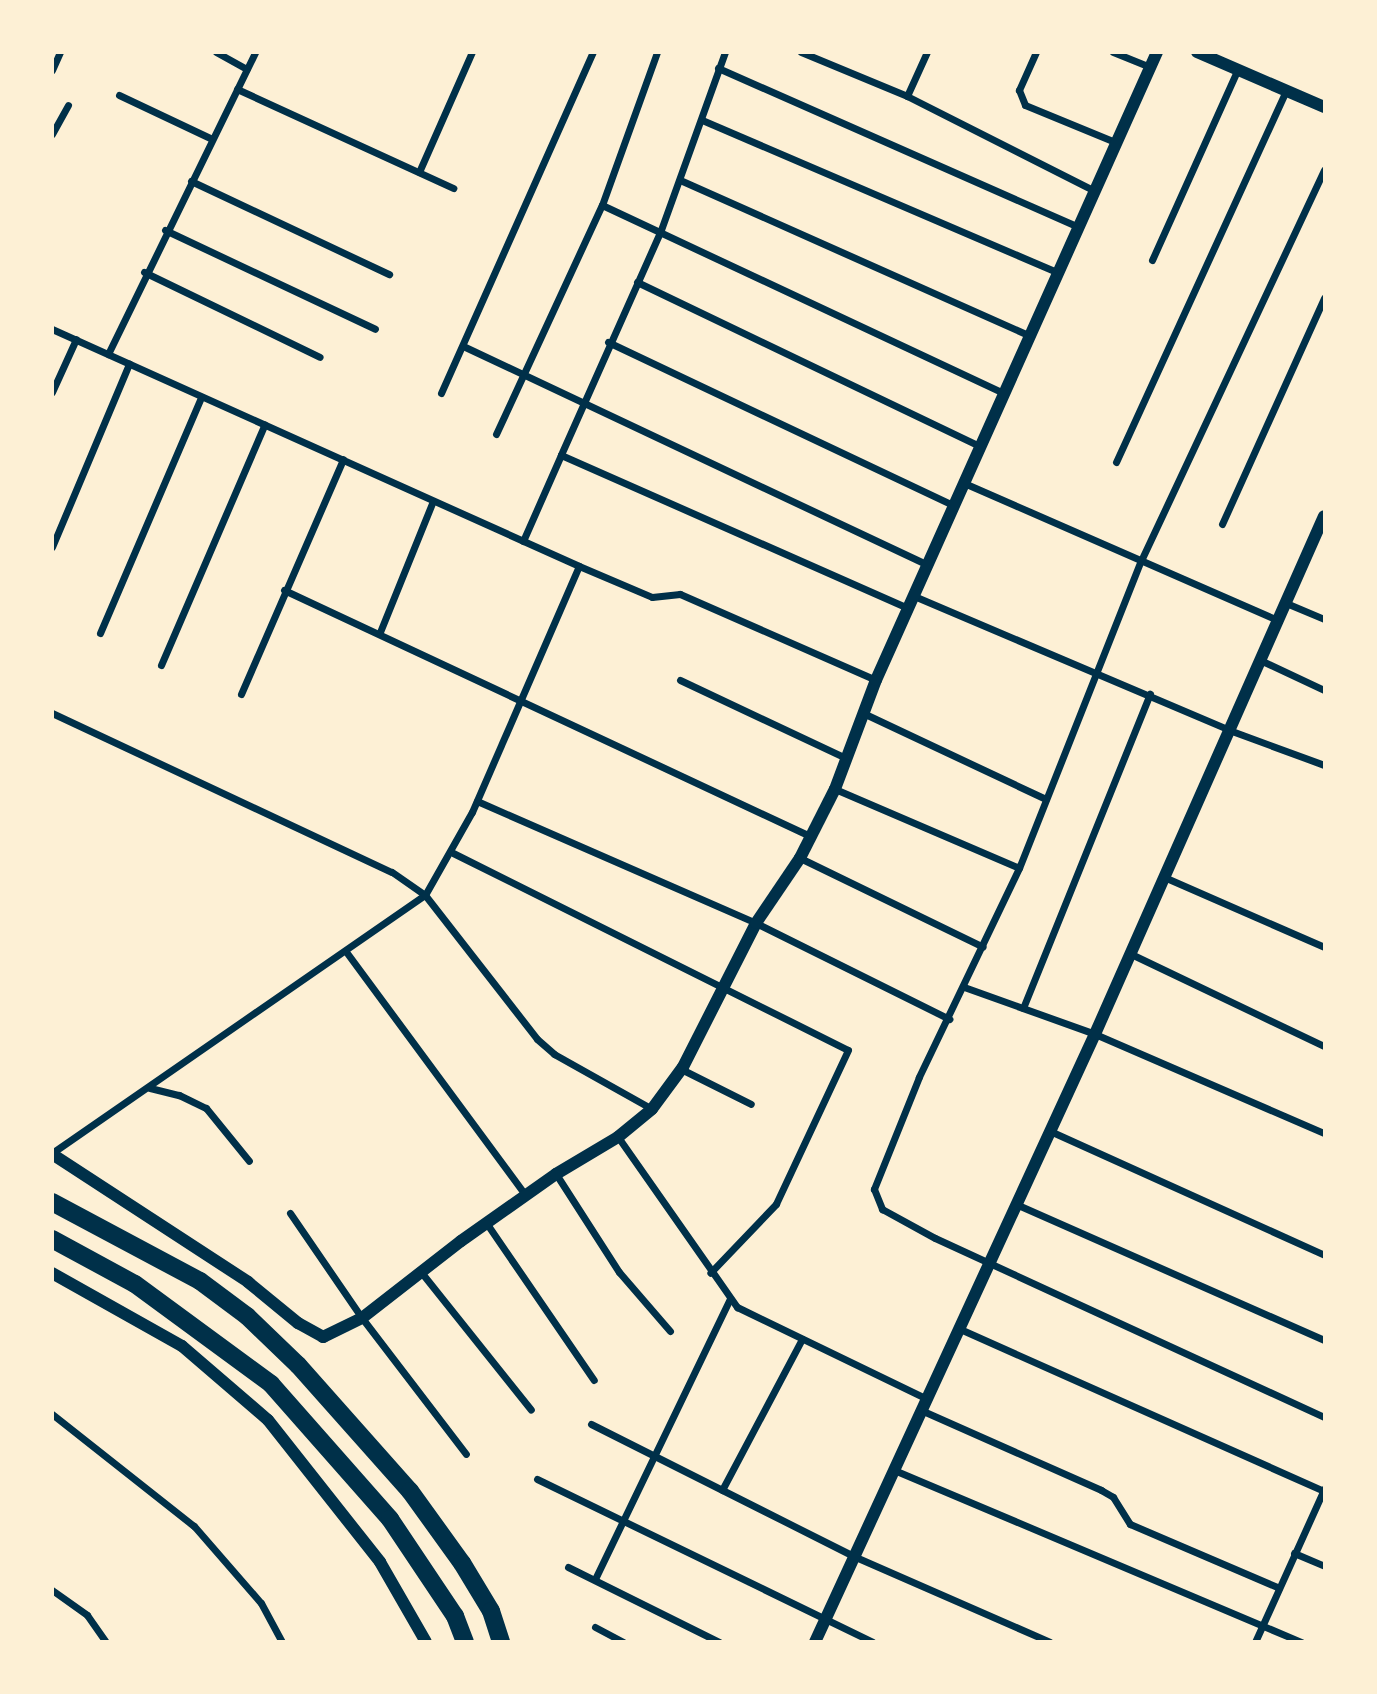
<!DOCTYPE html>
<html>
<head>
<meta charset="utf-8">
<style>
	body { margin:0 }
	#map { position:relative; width:1377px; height:1694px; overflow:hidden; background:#fdf0d5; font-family:Poppins,sans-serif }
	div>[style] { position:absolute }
	.minor>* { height:7px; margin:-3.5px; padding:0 3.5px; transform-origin:3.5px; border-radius:3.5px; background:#003049 }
	.tertiary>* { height:12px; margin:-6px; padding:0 6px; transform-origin:6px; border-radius:6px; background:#003049 }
	.primary>* { height:18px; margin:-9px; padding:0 9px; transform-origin:9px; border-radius:9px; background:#003049 }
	span { translate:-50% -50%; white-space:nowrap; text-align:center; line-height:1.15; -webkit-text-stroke:6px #fdf0d5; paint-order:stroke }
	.frame { position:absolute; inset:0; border:54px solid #fdf0d5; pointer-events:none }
</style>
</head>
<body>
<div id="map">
	<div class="minor">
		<div style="left:216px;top:52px;width:35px;rotate:29deg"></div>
		<div style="left:725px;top:52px;width:189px;rotate:109.8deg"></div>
		<div style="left:661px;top:230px;width:246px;rotate:114deg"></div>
		<div style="left:561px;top:455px;width:379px;rotate:23.8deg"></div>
		<div style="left:801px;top:52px;width:115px;rotate:22.5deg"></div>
		<div style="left:907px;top:96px;width:208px;rotate:26.8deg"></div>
		<div style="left:1036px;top:52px;width:42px;rotate:114.1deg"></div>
		<div style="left:1019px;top:90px;width:16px;rotate:68deg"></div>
		<div style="left:1025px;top:105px;width:100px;rotate:22.4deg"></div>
		<div style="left:1113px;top:52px;width:40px;rotate:22deg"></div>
		<div style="left:718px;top:68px;width:391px;rotate:23.8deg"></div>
		<div style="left:52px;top:70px;width:20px;rotate:-66deg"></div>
		<div style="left:237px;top:89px;width:238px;rotate:24.6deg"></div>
		<div style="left:119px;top:95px;width:103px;rotate:25.3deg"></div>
		<div style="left:907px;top:96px;width:48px;rotate:-65.6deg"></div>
		<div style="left:702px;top:120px;width:384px;rotate:23.2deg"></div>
		<div style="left:52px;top:134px;width:33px;rotate:-61deg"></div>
		<div style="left:1324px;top:170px;width:431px;rotate:115.1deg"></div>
		<div style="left:1141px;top:560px;width:331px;rotate:111.6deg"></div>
		<div style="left:1019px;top:868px;width:232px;rotate:115.6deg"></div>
		<div style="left:919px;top:1077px;width:121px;rotate:111.9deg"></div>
		<div style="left:874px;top:1189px;width:22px;rotate:68deg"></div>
		<div style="left:882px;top:1209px;width:60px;rotate:28.7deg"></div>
		<div style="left:935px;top:1238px;width:428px;rotate:24.7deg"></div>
		<div style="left:419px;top:172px;width:131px;rotate:-66.2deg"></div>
		<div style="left:680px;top:180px;width:381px;rotate:24deg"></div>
		<div style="left:191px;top:181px;width:219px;rotate:25.2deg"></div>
		<div style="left:602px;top:205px;width:443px;rotate:25.1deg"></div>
		<div style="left:165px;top:230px;width:232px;rotate:25.2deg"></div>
		<div style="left:1152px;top:260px;width:207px;rotate:-65.8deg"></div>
		<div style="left:144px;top:272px;width:195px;rotate:25.8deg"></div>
		<div style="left:637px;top:282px;width:380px;rotate:25.6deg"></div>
		<div style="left:52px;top:329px;width:578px;rotate:24.21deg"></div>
		<div style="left:579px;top:566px;width:79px;rotate:23deg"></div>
		<div style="left:652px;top:597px;width:28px;rotate:-6deg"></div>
		<div style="left:680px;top:594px;width:214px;rotate:23.7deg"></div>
		<div style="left:608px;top:342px;width:384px;rotate:25.3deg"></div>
		<div style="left:463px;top:346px;width:514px;rotate:25.22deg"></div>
		<div style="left:108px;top:354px;width:336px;rotate:-64deg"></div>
		<div style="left:52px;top:392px;width:58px;rotate:-65.6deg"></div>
		<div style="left:441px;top:393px;width:373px;rotate:-66deg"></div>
		<div style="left:496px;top:434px;width:252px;rotate:-65.2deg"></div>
		<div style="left:602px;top:205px;width:163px;rotate:-70.2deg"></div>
		<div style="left:1116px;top:462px;width:408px;rotate:-65.4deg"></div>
		<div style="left:964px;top:483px;width:342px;rotate:23.6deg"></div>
		<div style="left:1222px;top:524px;width:248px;rotate:-65.7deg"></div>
		<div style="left:523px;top:541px;width:94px;rotate:-66.2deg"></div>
		<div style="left:52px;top:547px;width:199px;rotate:-67.2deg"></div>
		<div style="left:284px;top:590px;width:583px;rotate:25.07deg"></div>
		<div style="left:914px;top:596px;width:342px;rotate:23deg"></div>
		<div style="left:1229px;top:730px;width:101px;rotate:20.2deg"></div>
		<div style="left:1286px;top:603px;width:41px;rotate:22.8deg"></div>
		<div style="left:380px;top:632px;width:141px;rotate:-68deg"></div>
		<div style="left:100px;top:633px;width:257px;rotate:-66.8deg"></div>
		<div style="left:1260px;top:660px;width:71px;rotate:25.1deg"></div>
		<div style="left:161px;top:665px;width:262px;rotate:-66.7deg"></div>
		<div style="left:680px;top:680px;width:183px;rotate:25.2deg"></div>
		<div style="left:241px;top:694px;width:256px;rotate:-66.5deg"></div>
		<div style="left:52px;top:713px;width:375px;rotate:25.1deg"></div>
		<div style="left:392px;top:872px;width:40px;rotate:34.9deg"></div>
		<div style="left:425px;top:895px;width:182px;rotate:52.1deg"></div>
		<div style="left:537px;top:1039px;width:23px;rotate:41deg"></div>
		<div style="left:554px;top:1054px;width:112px;rotate:29.3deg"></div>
		<div style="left:863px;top:713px;width:202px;rotate:25.2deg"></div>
		<div style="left:835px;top:789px;width:200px;rotate:23.2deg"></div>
		<div style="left:477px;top:801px;width:305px;rotate:23.6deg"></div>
		<div style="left:756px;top:923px;width:216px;rotate:26.4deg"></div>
		<div style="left:453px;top:853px;width:441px;rotate:26.5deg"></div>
		<div style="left:848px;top:1050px;width:170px;rotate:115.1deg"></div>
		<div style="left:776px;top:1204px;width:95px;rotate:133.7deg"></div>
		<div style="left:800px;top:858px;width:203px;rotate:25.9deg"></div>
		<div style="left:1164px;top:877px;width:175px;rotate:23.6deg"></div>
		<div style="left:347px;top:953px;width:302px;rotate:53.6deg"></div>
		<div style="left:1131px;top:954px;width:214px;rotate:25.5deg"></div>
		<div style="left:964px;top:987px;width:139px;rotate:19.7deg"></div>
		<div style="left:1095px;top:1034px;width:249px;rotate:23.4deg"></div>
		<div style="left:1023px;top:1008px;width:339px;rotate:-68deg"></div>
		<div style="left:681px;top:1069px;width:78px;rotate:26.6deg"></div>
		<div style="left:150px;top:1088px;width:30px;rotate:14deg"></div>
		<div style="left:179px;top:1095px;width:30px;rotate:26deg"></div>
		<div style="left:206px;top:1108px;width:68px;rotate:50.9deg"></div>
		<div style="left:1050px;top:1131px;width:301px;rotate:24.3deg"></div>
		<div style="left:618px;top:1137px;width:208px;rotate:55deg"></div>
		<div style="left:737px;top:1307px;width:211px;rotate:25.8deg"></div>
		<div style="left:52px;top:1153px;width:454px;rotate:-34.7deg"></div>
		<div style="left:425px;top:895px;width:95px;rotate:-60.5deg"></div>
		<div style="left:472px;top:812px;width:268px;rotate:-66.5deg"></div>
		<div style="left:556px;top:1174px;width:117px;rotate:57.3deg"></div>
		<div style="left:619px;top:1272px;width:78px;rotate:49.2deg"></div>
		<div style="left:1018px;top:1205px;width:334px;rotate:23.8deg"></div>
		<div style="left:290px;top:1213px;width:127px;rotate:55.6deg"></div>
		<div style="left:362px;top:1318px;width:171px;rotate:52.6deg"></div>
		<div style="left:487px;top:1224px;width:189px;rotate:55.6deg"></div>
		<div style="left:421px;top:1272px;width:176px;rotate:51.4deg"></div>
		<div style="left:960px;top:1329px;width:398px;rotate:24deg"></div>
		<div style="left:923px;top:1411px;width:195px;rotate:23.9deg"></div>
		<div style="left:1101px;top:1490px;width:14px;rotate:30deg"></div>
		<div style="left:1113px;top:1497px;width:32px;rotate:58deg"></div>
		<div style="left:1130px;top:1524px;width:162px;rotate:23.2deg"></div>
		<div style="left:52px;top:1414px;width:181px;rotate:38.3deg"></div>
		<div style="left:194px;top:1526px;width:102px;rotate:49deg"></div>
		<div style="left:261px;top:1603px;width:44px;rotate:61.7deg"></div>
		<div style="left:591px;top:1424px;width:291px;rotate:26.7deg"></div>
		<div style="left:851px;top:1555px;width:217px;rotate:23.6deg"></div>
		<div style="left:894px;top:1470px;width:443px;rotate:22.9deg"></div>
		<div style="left:537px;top:1479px;width:373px;rotate:25.9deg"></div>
		<div style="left:722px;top:1490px;width:171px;rotate:-62.1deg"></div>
		<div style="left:1294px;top:1553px;width:33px;rotate:23deg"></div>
		<div style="left:568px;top:1567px;width:169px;rotate:26.4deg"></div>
		<div style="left:595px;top:1579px;width:310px;rotate:-64.3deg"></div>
		<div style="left:52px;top:1590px;width:43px;rotate:35.5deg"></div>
		<div style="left:87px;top:1615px;width:33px;rotate:55deg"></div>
		<div style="left:595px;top:1627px;width:32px;rotate:28deg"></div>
		<div style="left:1255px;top:1642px;width:168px;rotate:-65.7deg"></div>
	</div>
	<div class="tertiary">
		<div style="left:1197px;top:52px;width:138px;rotate:23.4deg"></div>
		<div style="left:52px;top:1154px;width:234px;rotate:33.1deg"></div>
		<div style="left:248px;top:1282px;width:65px;rotate:39.4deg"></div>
		<div style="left:298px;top:1323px;width:29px;rotate:29deg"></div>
		<div style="left:323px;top:1337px;width:43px;rotate:-26deg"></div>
		<div style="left:362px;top:1318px;width:125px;rotate:-37.9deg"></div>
		<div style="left:461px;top:1241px;width:116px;rotate:-35.2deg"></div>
		<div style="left:556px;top:1174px;width:72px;rotate:-30.8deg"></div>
		<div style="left:618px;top:1137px;width:44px;rotate:-39.5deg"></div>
		<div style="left:652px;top:1109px;width:52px;rotate:-53.6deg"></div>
		<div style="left:683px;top:1067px;width:161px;rotate:-63.1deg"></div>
		<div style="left:756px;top:923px;width:78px;rotate:-55.9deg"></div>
		<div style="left:800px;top:858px;width:77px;rotate:-63.1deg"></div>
		<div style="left:835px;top:789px;width:116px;rotate:-69.4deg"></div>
		<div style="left:876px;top:680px;width:688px;rotate:-65.89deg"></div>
		<div style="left:52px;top:1273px;width:149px;rotate:29.3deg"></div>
		<div style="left:182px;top:1346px;width:113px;rotate:40.7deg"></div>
		<div style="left:268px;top:1420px;width:181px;rotate:51.7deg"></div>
		<div style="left:380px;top:1562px;width:92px;rotate:60.1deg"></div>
		<div style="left:815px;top:1642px;width:669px;rotate:-65.27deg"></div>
		<div style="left:1095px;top:1034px;width:566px;rotate:-66.15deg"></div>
	</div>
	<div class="primary">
		<div style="left:52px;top:1202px;width:168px;rotate:28.1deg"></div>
		<div style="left:200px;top:1281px;width:59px;rotate:36.7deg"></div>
		<div style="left:247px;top:1316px;width:71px;rotate:43.9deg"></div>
		<div style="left:298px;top:1365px;width:169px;rotate:48.4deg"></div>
		<div style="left:410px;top:1491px;width:89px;rotate:54.2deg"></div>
		<div style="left:462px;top:1563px;width:56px;rotate:58.9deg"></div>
		<div style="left:491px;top:1611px;width:33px;rotate:72deg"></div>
		<div style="left:52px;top:1239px;width:94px;rotate:28.5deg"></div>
		<div style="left:135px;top:1284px;width:169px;rotate:36.3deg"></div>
		<div style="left:271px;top:1384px;width:180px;rotate:48.6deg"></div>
		<div style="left:390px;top:1519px;width:117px;rotate:56.2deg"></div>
		<div style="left:455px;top:1616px;width:28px;rotate:69deg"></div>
	</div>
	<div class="frame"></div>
</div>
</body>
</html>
